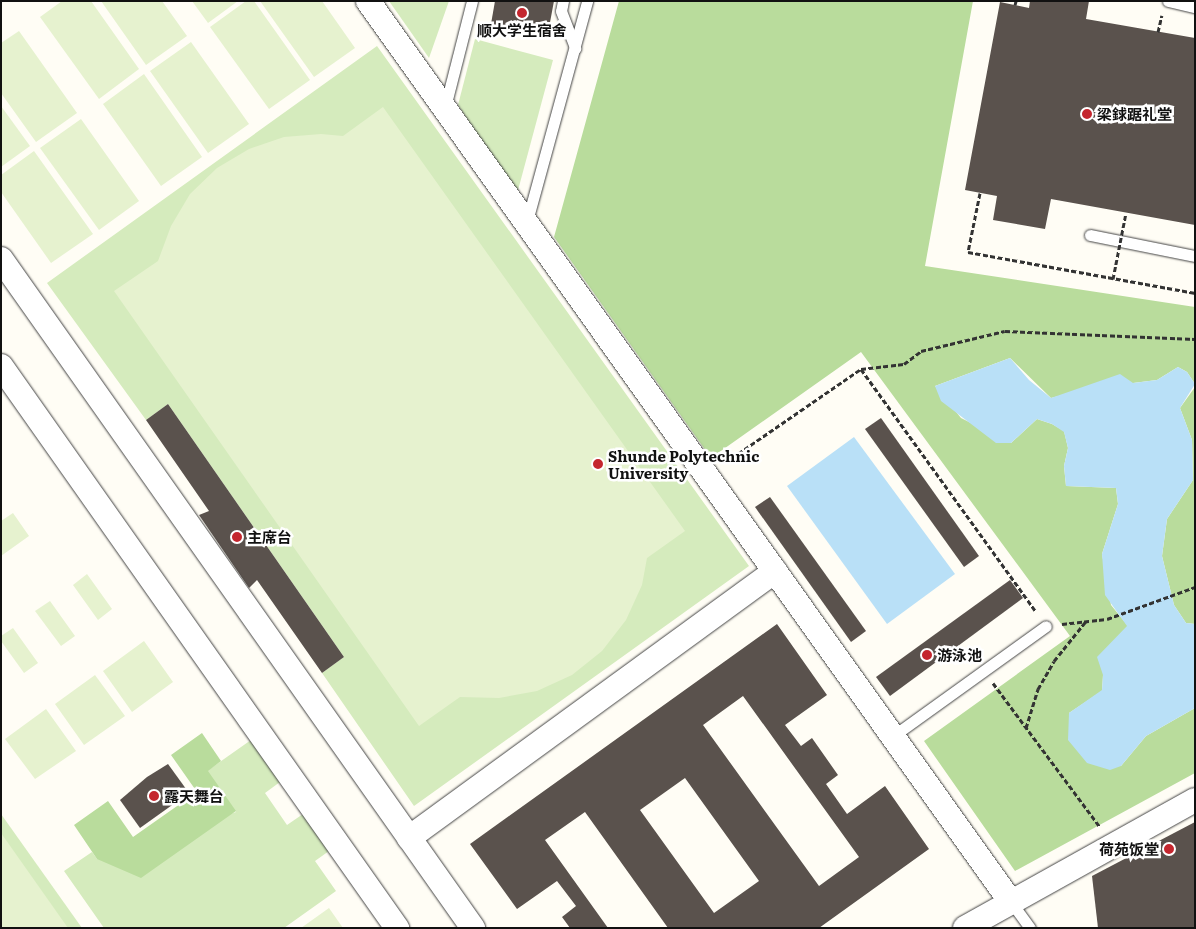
<!DOCTYPE html>
<html>
<head>
<meta charset="utf-8">
<style>
	body { margin:0 }
	#map { position:relative; width:1196px; height:929px; overflow:hidden; background:#fffdf5; font-family:Literata,"Noto Sans SC",serif }
	div>[style] { position:absolute }
	.green>* { inset:0; background:#d5ebbd }
	.forest>* { inset:0; background:#b9dc9c }
	.pitch>* { inset:0; background:#e6f2cf }
	.water>* { inset:0; background:#b9e0f7 }
	.building>* { inset:0; background:#5a524d }
	.path>* { height:3px; margin-top:-1.5px; transform-origin:0; background:repeating-linear-gradient(90deg,#333 0 5px,transparent 0 7.5px) }
	.roads { filter:drop-shadow(0 0 1px #444) drop-shadow(0 0 1px #444) }
	.lane>* { height:11px; margin:-5.5px; padding:0 5.5px; transform-origin:5.5px; border-radius:5.5px; background:#fff }
	.street>* { height:24px; margin:-12px; padding:0 12px; transform-origin:12px; border-radius:12px; background:#fff }
	.path-bridge>* { height:3px; margin-top:-1.5px; transform-origin:0; background:repeating-linear-gradient(90deg,#333 0 5px,transparent 0 7.5px) }
	.dots>* { width:14px; height:14px; translate:-50% -50%; box-sizing:border-box; border:2px solid #fff; border-radius:50% }
	span { translate:-50% -50%; white-space:nowrap; text-align:center; line-height:1.15; -webkit-text-stroke:5px #fff; paint-order:stroke }
	.poi-label { font-size:15px; color:#111; font-weight:700 }
	.left { translate:0 -50%; text-align:left }
	.right { translate:-100% -50%; text-align:right }
	.frame { position:absolute; inset:0; border:2px solid #111; pointer-events:none }
</style>
</head>
<body>
<div id="map">
	<div class="green">
		<div style="clip-path:polygon(389px 1px,449px 1px,429px 58px)"></div>
		<div style="clip-path:polygon(475px 39px,553px 60px,517px 194px,458px 105px)"></div>
		<div style="clip-path:polygon(377px 46px,749px 566px,414px 806px,322px 673px,344px 657px,168px 404px,146px 420px,47px 283px)"></div>
		<div style="clip-path:polygon(251px 740px,280px 782px,265px 793px,287px 825px,303px 814px,329px 851px,315px 861px,336px 891px,284px 928px,104px 928px,64px 871px,92px 852px,97px 859px,236px 812px,207px 771px)"></div>
		<div style="clip-path:polygon(1px 814px,82px 928px,1px 928px)"></div>
	</div>
	<div class="forest">
		<div style="clip-path:polygon(619px 1px,973px 1px,925px 266px,1195px 307px,1195px 384px,1187px 372px,1178px 367px,1157px 380px,1085px 389px,1051px 398px,1010px 358px,935px 386px,961px 418px,1011px 443px,1037px 419px,1052px 424px,1064px 431px,1068px 448px,1064px 466px,1066px 486px,1116px 488px,1118px 504px,1102px 554px,1111px 605px,1128px 626px,1117px 638px,1103px 675px,1102px 691px,1069px 713px,1121px 766px,1146px 736px,1195px 708px,1195px 773px,1015px 871px,924px 741px,1070px 636px,861px 352px,711px 458px,554px 237px)"></div>
		<div style="clip-path:polygon(1195px 387px,1195px 624px,1186px 623px,1174px 605px,1162px 556px,1167px 519px,1193px 480px,1192px 440px,1180px 408px)"></div>
		<div style="clip-path:polygon(202px 733px,221px 761px,208px 771px,236px 811px,141px 878px,97px 859px,74px 825px,108px 801px,133px 837px,197px 792px,171px 755px)"></div>
	</div>
	<div class="pitch">
		<div style="clip-path:polygon(62px 1px,91px 1px,139px 69px,99px 99px,40px 17px)"></div>
		<div style="clip-path:polygon(101px 1px,162px 1px,187px 36px,146px 65px)"></div>
		<div style="clip-path:polygon(192px 1px,238px 1px,208px 23px)"></div>
		<div style="clip-path:polygon(246px 1px,254px 1px,310px 80px,269px 109px,210px 27px)"></div>
		<div style="clip-path:polygon(260px 1px,322px 1px,355px 48px,314px 77px)"></div>
		<div style="clip-path:polygon(19px 31px,77px 113px,36px 142px,1px 93px,1px 43px)"></div>
		<div style="clip-path:polygon(191px 42px,249px 124px,208px 153px,150px 71px)"></div>
		<div style="clip-path:polygon(144px 74px,202px 157px,161px 186px,103px 104px)"></div>
		<div style="clip-path:polygon(1px 106px,30px 146px,1px 167px)"></div>
		<div style="clip-path:polygon(383px 107px,685px 531px,647px 558px,642px 585px,626px 620px,602px 651px,572px 675px,537px 691px,499px 698px,460px 697px,419px 726px,114px 291px,158px 261px,171px 226px,190px 194px,217px 168px,249px 149px,284px 137px,321px 134px,343px 136px)"></div>
		<div style="clip-path:polygon(81px 119px,139px 201px,99px 230px,40px 148px)"></div>
		<div style="clip-path:polygon(34px 151px,93px 234px,51px 263px,1px 192px,1px 175px)"></div>
		<div style="clip-path:polygon(13px 513px,29px 536px,1px 556px,1px 521px)"></div>
		<div style="clip-path:polygon(87px 574px,112px 609px,98px 620px,73px 585px)"></div>
		<div style="clip-path:polygon(50px 601px,75px 636px,61px 646px,35px 611px)"></div>
		<div style="clip-path:polygon(13px 628px,38px 663px,24px 673px,1px 641px,1px 636px)"></div>
		<div style="clip-path:polygon(144px 641px,173px 682px,132px 712px,103px 671px)"></div>
		<div style="clip-path:polygon(95px 675px,125px 716px,84px 745px,55px 704px)"></div>
		<div style="clip-path:polygon(46px 709px,76px 751px,35px 779px,5px 739px)"></div>
		<div style="clip-path:polygon(1px 833px,68px 928px,1px 928px)"></div>
		<div style="clip-path:polygon(329px 908px,343px 928px,301px 928px)"></div>
	</div>
	<div class="water">
		<div style="clip-path:polygon(1010px 358px,1029px 380px,1051px 398px,1120px 374px,1133px 383px,1157px 380px,1178px 367px,1187px 372px,1195px 384px,1180px 408px,1192px 440px,1193px 480px,1167px 519px,1162px 556px,1174px 605px,1186px 623px,1195px 624px,1195px 708px,1146px 736px,1121px 766px,1110px 770px,1087px 763px,1068px 740px,1069px 713px,1102px 690px,1103px 675px,1097px 657px,1127px 626px,1105px 595px,1102px 554px,1118px 504px,1116px 488px,1066px 486px,1064px 466px,1068px 448px,1064px 432px,1052px 424px,1037px 419px,1011px 443px,996px 443px,941px 401px,935px 386px)"></div>
		<div style="clip-path:polygon(854px 437px,955px 574px,887px 624px,787px 486px)"></div>
	</div>
	<div class="building">
		<div style="clip-path:polygon(495px 1px,554px 1px,548px 33px,491px 24px)"></div>
		<div style="clip-path:polygon(1030px 1px,1089px 1px,1086px 19px,1195px 38px,1195px 225px,1051px 199px,1045px 229px,993px 220px,997px 196px,965px 190px,1000px 2px,1029px 8px)"></div>
		<div style="clip-path:polygon(168px 404px,344px 657px,322px 673px,257px 580px,249px 588px,199px 515px,209px 511px,146px 420px)"></div>
		<div style="clip-path:polygon(881px 418px,979px 556px,964px 567px,865px 429px)"></div>
		<div style="clip-path:polygon(770px 497px,866px 631px,851px 642px,755px 507px)"></div>
		<div style="clip-path:polygon(1010px 580px,1023px 598px,890px 696px,876px 677px)"></div>
		<div style="clip-path:polygon(evenodd,777px 624px,827px 695px,785px 725px,801px 746px,812px 738px,838px 775px,826px 784px,847px 814px,885px 786px,929px 849px,819px 928px,668px 928px,585px 812px,545px 840px,608px 928px,570px 928px,562px 917px,576px 906px,557px 881px,517px 909px,470px 844px,777px 624px,743px 696px,859px 857px,819px 886px,703px 725px,743px 696px,777px 624px,685px 778px,759px 881px,714px 913px,640px 810px,685px 778px)"></div>
		<div style="clip-path:polygon(168px 764px,189px 793px,140px 828px,120px 800px,147px 777px)"></div>
		<div style="clip-path:polygon(1195px 822px,1195px 928px,1098px 928px,1092px 876px)"></div>
	</div>
	<div class="path">
		<div style="left:1015px;top:5px;width:4px;rotate:-76deg"></div>
		<div style="left:1158px;top:32px;width:17px;rotate:-77deg"></div>
		<div style="left:980px;top:193px;width:60px;rotate:101.5deg"></div>
		<div style="left:968px;top:252px;width:231px;rotate:10.2deg"></div>
		<div style="left:861px;top:369px;width:43px;rotate:-6.6deg"></div>
		<div style="left:904px;top:364px;width:21px;rotate:-37deg"></div>
		<div style="left:921px;top:351px;width:86px;rotate:-13.4deg"></div>
		<div style="left:1005px;top:331px;width:190px;rotate:2.4deg"></div>
		<div style="left:726px;top:462px;width:164px;rotate:-34.6deg"></div>
		<div style="left:861px;top:369px;width:299px;rotate:54.2deg"></div>
		<div style="left:1062px;top:624px;width:45px;rotate:-6.3deg"></div>
		<div style="left:1107px;top:619px;width:94px;rotate:-20deg"></div>
		<div style="left:993px;top:683px;width:179px;rotate:53.4deg"></div>
		<div style="left:1026px;top:728px;width:41px;rotate:-72.9deg"></div>
		<div style="left:1038px;top:689px;width:32px;rotate:-60deg"></div>
		<div style="left:1054px;top:661px;width:51px;rotate:-51.3deg"></div>
	</div>
	<div class="roads">
		<div class="lane">
			<div style="left:563px;top:1px;width:10px;rotate:101deg"></div>
			<div style="left:561px;top:11px;width:40px;rotate:69deg"></div>
			<div style="left:1168px;top:1px;width:28px;rotate:13deg"></div>
			<div style="left:445px;top:107px;width:109px;rotate:-75.7deg"></div>
			<div style="left:527px;top:221px;width:228px;rotate:-74.7deg"></div>
			<div style="left:1090px;top:235px;width:107px;rotate:11.3deg"></div>
			<div style="left:893px;top:736px;width:188px;rotate:-35.7deg"></div>
			<div style="left:1011px;top:902px;width:32px;rotate:54deg"></div>
		</div>
		<div class="street">
			<div style="left:368px;top:1px;width:1107px;rotate:54.49deg"></div>
			<div style="left:1px;top:259px;width:819px;rotate:54.8deg"></div>
			<div style="left:1px;top:366px;width:688px;rotate:54.83deg"></div>
			<div style="left:409px;top:838px;width:453px;rotate:-36.1deg"></div>
			<div style="left:965px;top:928px;width:263px;rotate:-29.1deg"></div>
		</div>
	</div>
	<div class="path-bridge">
		<div style="left:1113px;top:279px;width:67px;rotate:-78.9deg"></div>
	</div>
	<div class="dots">
		<div style="left:522px;top:13px;background:#c4262e"></div>
		<div style="left:1087px;top:114px;background:#c4262e"></div>
		<div style="left:598px;top:464px;background:#c4262e"></div>
		<div style="left:237px;top:537px;background:#c4262e"></div>
		<div style="left:927px;top:655px;background:#c4262e"></div>
		<div style="left:154px;top:796px;background:#c4262e"></div>
		<div style="left:1169px;top:849px;background:#c4262e"></div>
	</div>
	<div class="poi-label">
		<span style="left:522px;top:30px">顺大学生宿舍</span>
		<span class="left" style="left:1097px;top:114px">梁銶踞礼堂</span>
		<span class="left" style="left:608px;top:464px">Shunde Polytechnic<br>University</span>
		<span class="left" style="left:247px;top:537px">主席台</span>
		<span class="left" style="left:937px;top:655px">游泳池</span>
		<span class="left" style="left:164px;top:796px">露天舞台</span>
		<span class="right" style="left:1159px;top:849px">荷苑饭堂</span>
	</div>
	<div class="frame"></div>
</div>
</body>
</html>
